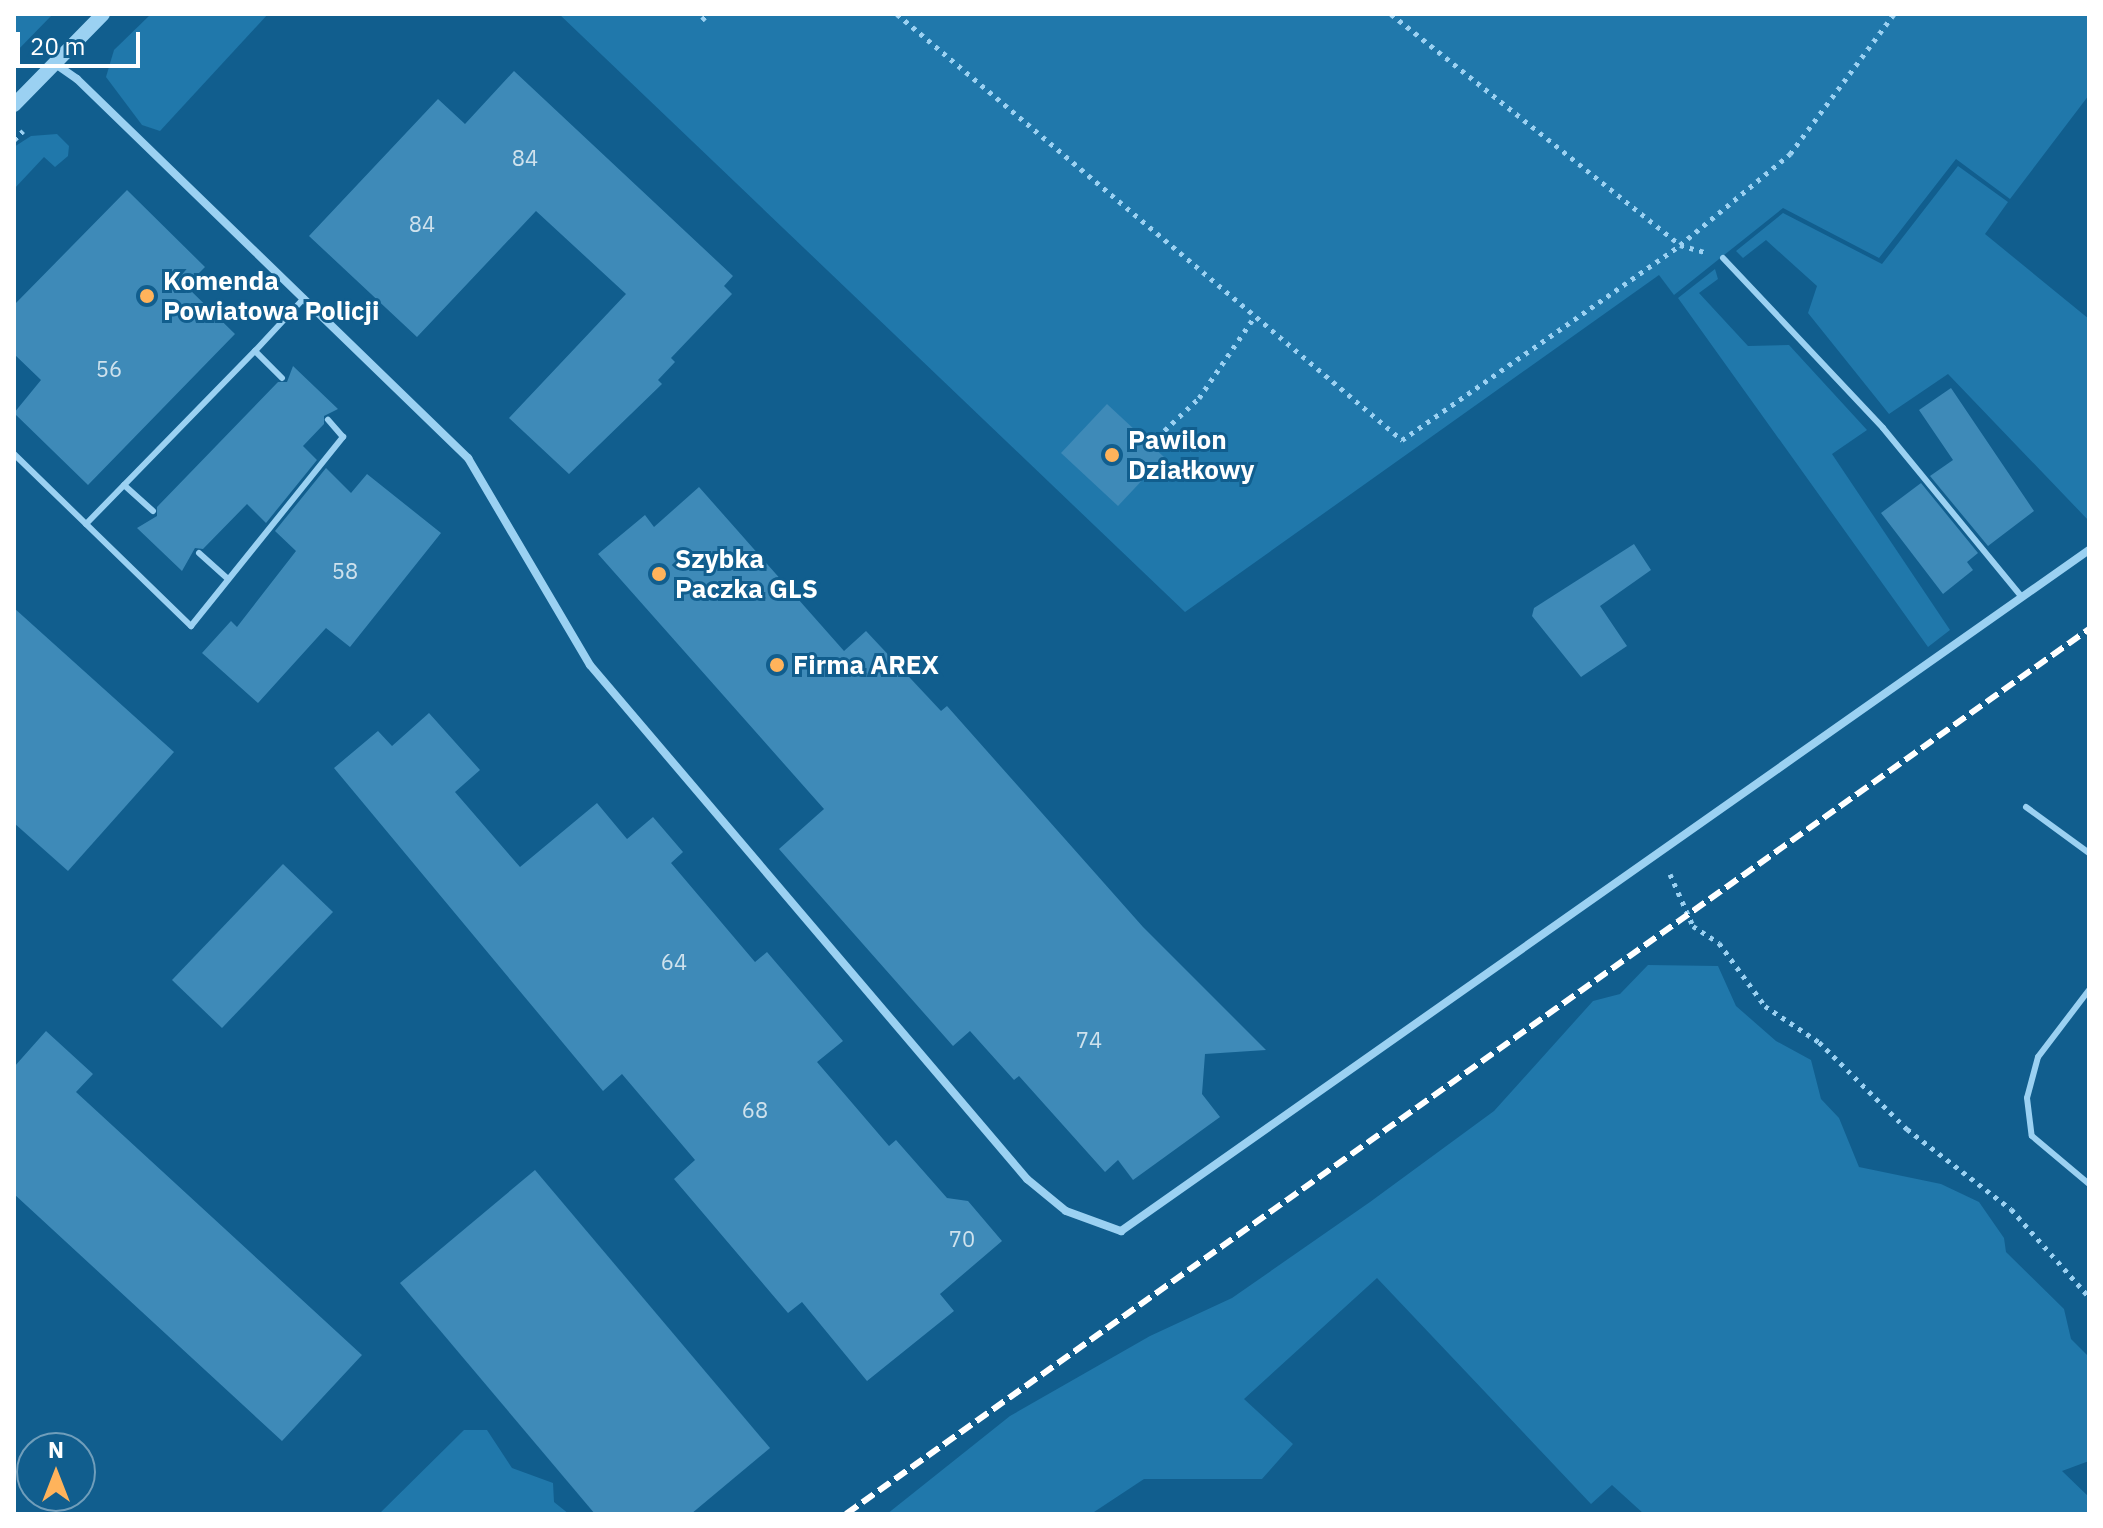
<!DOCTYPE html>
<html>
<head>
<meta charset="utf-8">
<style>
	body { margin:0 }
	#map { position:relative; width:2103px; height:1528px; overflow:hidden; background:#115e8e; font-family:"IBM Plex Sans",sans-serif }
	div>[style] { position:absolute }
	.green>* { inset:0; background:#2078ab }
	.building>* { inset:0; background:#3e8ab8 }
	.path>* { height:5px; margin-top:-2.5px; transform-origin:0; background:repeating-linear-gradient(90deg,#9bd1f2 0 4px,transparent 0 10px) }
	.service>* { height:6px; margin:-3px; padding:0 3px; transform-origin:3px; border-radius:3px; background:#9bd1f2 }
	.minor>* { height:8px; margin:-4px; padding:0 4px; transform-origin:4px; border-radius:4px; background:#9bd1f2 }
	.tertiary>* { height:14px; margin:-7px; padding:0 7px; transform-origin:7px; border-radius:7px; background:#9bd1f2 }
	.rail>* { height:6px; margin-top:-3px; transform-origin:0; background:repeating-linear-gradient(90deg,#fff 0 14px,transparent 0 20px) }
	.dots>* { width:22px; height:22px; translate:-50% -50%; box-sizing:border-box; border:4px solid #115e8e; border-radius:50% }
	span { translate:-50% -50%; white-space:nowrap; text-align:center; line-height:1.15; -webkit-text-stroke:6px #115e8e; paint-order:stroke }
	.number-label { font-size:22px; color:#cfe2ed }
	.number-label span { -webkit-text-stroke-width:0 }
	.poi-label { font-size:26px; color:#fff; font-weight:700 }
	.left { translate:0 -50%; text-align:left }
	.frame { position:absolute; inset:0; border:16px solid #fff; pointer-events:none }
	.north { position:absolute; left:16px; top:1432px; width:80px; height:80px; box-sizing:border-box; background:#115e8e; border:2px solid #709ebb; border-radius:50%; rotate:0deg; font-size:22px; font-weight:700; line-height:32px; text-align:center; color:#fff }
	.north::after { content:''; display:block; margin:auto; width:28px; height:36px; background:#ffb35b; clip-path:polygon(50% 0,100% 100%,50% 72%,0 100%) }
	.scale { position:absolute; left:16px; top:32px; width:124px; height:36px; box-sizing:border-box; border:4px solid #fff; border-top:0; padding-left:10px; font-size:24px; line-height:28px; white-space:nowrap; color:#fff; -webkit-text-stroke:6px #115e8e; paint-order:stroke }
</style>
</head>
<body>
<div id="map">
	<div class="green">
		<div style="clip-path:polygon(14px 14px,53px 14px,14px 54px)"></div>
		<div style="clip-path:polygon(151px 14px,268px 14px,160px 131px,142px 125px,106px 77px,114px 50px)"></div>
		<div style="clip-path:polygon(559px 14px,2089px 14px,2089px 95px,2010px 199px,1956px 159px,1879px 258px,1783px 208px,1674px 295px,1659px 275px,1185px 612px)"></div>
		<div style="clip-path:polygon(57px 134px,69px 146px,68px 156px,55px 167px,44px 157px,14px 189px,14px 147px,31px 136px)"></div>
		<div style="clip-path:polygon(1958px 166px,2008px 202px,1985px 234px,2089px 319px,2089px 521px,1948px 374px,1889px 414px,1808px 313px,1817px 286px,1766px 240px,1743px 258px,1736px 251px,1783px 213px,1882px 264px)"></div>
		<div style="clip-path:polygon(1715px 269px,1718px 279px,1699px 293px,1748px 346px,1789px 345px,1867px 430px,1832px 454px,1950px 630px,1928px 647px,1678px 298px)"></div>
		<div style="clip-path:polygon(1648px 965px,1718px 966px,1736px 1006px,1776px 1041px,1811px 1060px,1821px 1099px,1839px 1118px,1859px 1167px,1941px 1184px,1979px 1202px,2004px 1238px,2006px 1252px,2064px 1309px,2071px 1339px,2089px 1357px,2089px 1461px,2062px 1471px,2089px 1497px,2089px 1514px,1644px 1514px,1612px 1485px,1591px 1504px,1377px 1278px,1244px 1399px,1293px 1444px,1262px 1479px,1144px 1479px,1091px 1514px,887px 1514px,1010px 1416px,1150px 1336px,1232px 1298px,1370px 1202px,1494px 1111px,1593px 1001px,1620px 994px)"></div>
		<div style="clip-path:polygon(464px 1430px,487px 1430px,512px 1468px,553px 1483px,554px 1502px,569px 1514px,379px 1514px)"></div>
	</div>
	<div class="building">
		<div style="clip-path:polygon(514px 71px,733px 276px,724px 286px,732px 294px,671px 358px,675px 362px,658px 380px,662px 384px,569px 474px,509px 418px,626px 294px,536px 211px,417px 337px,309px 236px,438px 99px,465px 124px)"></div>
		<div style="clip-path:polygon(127px 190px,205px 267px,186px 286px,235px 334px,88px 485px,14px 413px,41px 380px,14px 354px,14px 305px)"></div>
		<div style="clip-path:polygon(293px 366px,338px 409px,324px 416px,324px 424px,303px 446px,317px 460px,266px 523px,247px 504px,203px 549px,195px 548px,182px 571px,137px 528px,157px 516px,157px 507px,278px 382px,287px 382px)"></div>
		<div style="clip-path:polygon(1951px 388px,2034px 511px,1988px 546px,1930px 476px,1953px 460px,1919px 410px)"></div>
		<div style="clip-path:polygon(1107px 404px,1164px 457px,1118px 506px,1061px 453px)"></div>
		<div style="clip-path:polygon(326px 468px,351px 493px,367px 474px,441px 533px,350px 647px,326px 628px,258px 703px,202px 653px,231px 621px,237px 627px,296px 551px,275px 531px)"></div>
		<div style="clip-path:polygon(1921px 483px,1978px 553px,1967px 562px,1973px 570px,1943px 594px,1881px 513px)"></div>
		<div style="clip-path:polygon(699px 487px,844px 651px,866px 631px,941px 711px,947px 706px,1143px 927px,1266px 1050px,1205px 1054px,1202px 1094px,1220px 1117px,1133px 1180px,1118px 1160px,1105px 1172px,1019px 1076px,1014px 1080px,970px 1031px,953px 1046px,779px 849px,824px 809px,598px 554px,645px 515px,654px 527px)"></div>
		<div style="clip-path:polygon(1634px 544px,1651px 570px,1600px 606px,1627px 646px,1581px 677px,1532px 616px,1534px 608px)"></div>
		<div style="clip-path:polygon(14px 608px,174px 752px,68px 871px,14px 823px)"></div>
		<div style="clip-path:polygon(429px 713px,480px 770px,455px 792px,520px 867px,597px 803px,627px 839px,653px 817px,683px 852px,671px 863px,755px 962px,767px 952px,843px 1041px,817px 1062px,889px 1146px,896px 1140px,947px 1198px,968px 1201px,1002px 1241px,940px 1294px,954px 1311px,867px 1381px,802px 1302px,788px 1313px,674px 1179px,695px 1160px,622px 1074px,603px 1091px,334px 768px,378px 731px,392px 746px)"></div>
		<div style="clip-path:polygon(283px 864px,333px 912px,222px 1028px,172px 980px)"></div>
		<div style="clip-path:polygon(46px 1031px,93px 1074px,76px 1092px,362px 1355px,282px 1441px,14px 1194px,14px 1067px)"></div>
		<div style="clip-path:polygon(535px 1170px,770px 1448px,691px 1514px,595px 1514px,400px 1283px)"></div>
	</div>
	<div class="path">
		<div style="left:897px;top:14px;width:661px;rotate:40.15deg"></div>
		<div style="left:1402px;top:440px;width:340px;rotate:-35deg"></div>
		<div style="left:1680px;top:245px;width:143px;rotate:-39.6deg"></div>
		<div style="left:1790px;top:154px;width:174px;rotate:-53.4deg"></div>
		<div style="left:1391px;top:14px;width:370px;rotate:38.6deg"></div>
		<div style="left:1680px;top:245px;width:25px;rotate:16deg"></div>
		<div style="left:702px;top:20px;width:8px;rotate:-45deg"></div>
		<div style="left:14px;top:140px;width:13px;rotate:-45deg"></div>
		<div style="left:1150px;top:444px;width:67px;rotate:-43.2deg"></div>
		<div style="left:1199px;top:398px;width:99px;rotate:-55.7deg"></div>
		<div style="left:1670px;top:874px;width:57px;rotate:66.1deg"></div>
		<div style="left:1693px;top:926px;width:31px;rotate:33deg"></div>
		<div style="left:1719px;top:943px;width:78px;rotate:53.9deg"></div>
		<div style="left:1765px;top:1006px;width:65px;rotate:33.7deg"></div>
		<div style="left:1819px;top:1042px;width:124px;rotate:44.7deg"></div>
		<div style="left:1907px;top:1129px;width:131px;rotate:37.6deg"></div>
		<div style="left:2011px;top:1209px;width:118px;rotate:48.4deg"></div>
	</div>
	<div class="service">
		<div style="left:1723px;top:258px;width:233px;rotate:46.7deg"></div>
		<div style="left:1883px;top:428px;width:219px;rotate:50.6deg"></div>
		<div style="left:282px;top:378px;width:38px;rotate:-135deg"></div>
		<div style="left:255px;top:351px;width:72px;rotate:-47.2deg"></div>
		<div style="left:14px;top:454px;width:247px;rotate:44.2deg"></div>
		<div style="left:191px;top:626px;width:243px;rotate:-51.2deg"></div>
		<div style="left:343px;top:437px;width:23px;rotate:-131deg"></div>
		<div style="left:124px;top:485px;width:39px;rotate:42deg"></div>
		<div style="left:86px;top:524px;width:242px;rotate:-45.7deg"></div>
		<div style="left:199px;top:553px;width:39px;rotate:42deg"></div>
		<div style="left:2026px;top:807px;width:78px;rotate:36.1deg"></div>
		<div style="left:2089px;top:990px;width:84px;rotate:127.3deg"></div>
		<div style="left:2038px;top:1057px;width:42px;rotate:105deg"></div>
		<div style="left:2027px;top:1098px;width:38px;rotate:83deg"></div>
		<div style="left:2032px;top:1136px;width:75px;rotate:40.1deg"></div>
	</div>
	<div class="minor">
		<div style="left:54px;top:63px;width:28px;rotate:35deg"></div>
		<div style="left:77px;top:79px;width:545px;rotate:44.11deg"></div>
		<div style="left:468px;top:458px;width:240px;rotate:59.5deg"></div>
		<div style="left:590px;top:665px;width:675px;rotate:49.63deg"></div>
		<div style="left:1027px;top:1179px;width:50px;rotate:39.4deg"></div>
		<div style="left:1066px;top:1211px;width:59px;rotate:20deg"></div>
		<div style="left:1121px;top:1231px;width:1184px;rotate:-35.13deg"></div>
	</div>
	<div class="tertiary">
		<div style="left:14px;top:105px;width:127px;rotate:-45.6deg"></div>
	</div>
	<div class="rail">
		<div style="left:846px;top:1514px;width:1526px;rotate:-35.45deg"></div>
	</div>
	<div class="dots">
		<div style="left:147px;top:296px;background:#ffb35b"></div>
		<div style="left:1112px;top:455px;background:#ffb35b"></div>
		<div style="left:659px;top:574px;background:#ffb35b"></div>
		<div style="left:777px;top:665px;background:#ffb35b"></div>
	</div>
	<div class="number-label">
		<span style="left:525px;top:158px">84</span>
		<span style="left:422px;top:224px">84</span>
		<span style="left:109px;top:369px">56</span>
		<span style="left:345px;top:571px">58</span>
		<span style="left:674px;top:962px">64</span>
		<span style="left:1089px;top:1040px">74</span>
		<span style="left:755px;top:1110px">68</span>
		<span style="left:962px;top:1239px">70</span>
	</div>
	<div class="poi-label">
		<span class="left" style="left:163px;top:296px">Komenda<br>Powiatowa Policji</span>
		<span class="left" style="left:1128px;top:455px">Pawilon<br>Działkowy</span>
		<span class="left" style="left:675px;top:574px">Szybka<br>Paczka GLS</span>
		<span class="left" style="left:793px;top:665px">Firma AREX</span>
	</div>
	<div class="frame"></div>
	<div class="north">N</div>
	<div class="scale">20 m</div>
</div>
</body>
</html>
